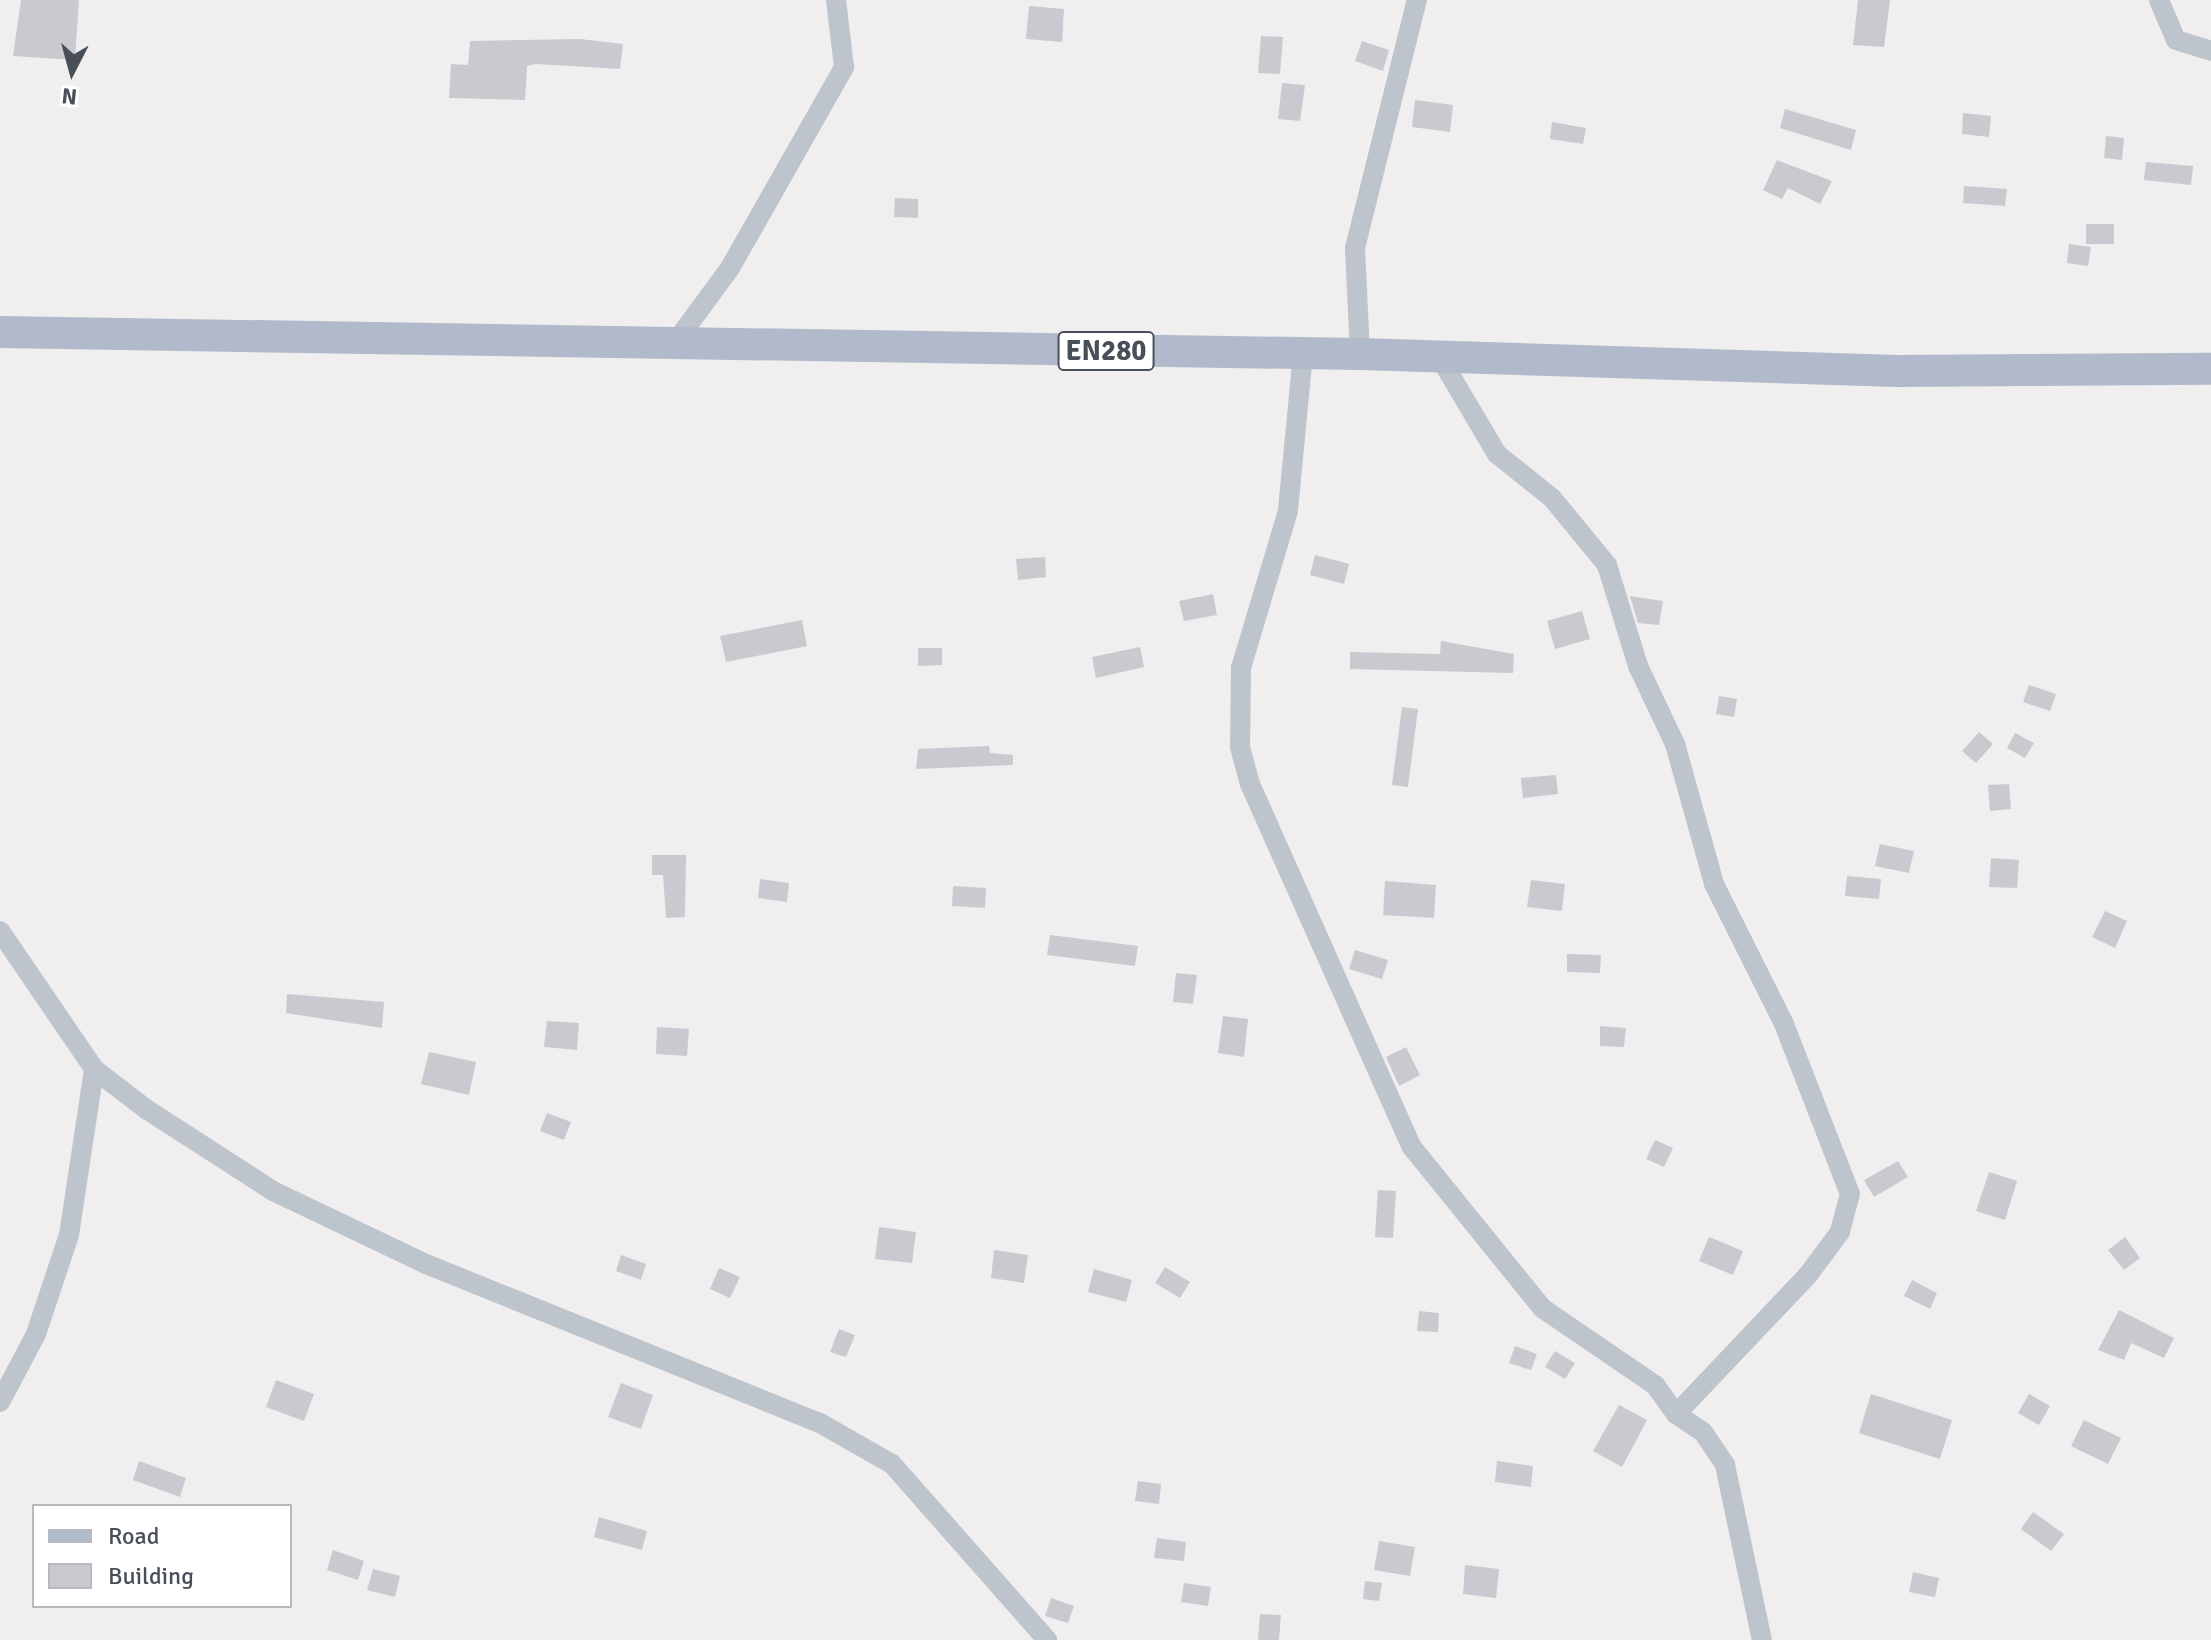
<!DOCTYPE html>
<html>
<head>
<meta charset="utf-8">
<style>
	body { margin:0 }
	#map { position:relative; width:2211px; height:1640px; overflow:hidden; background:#f0eeee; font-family:Signika,sans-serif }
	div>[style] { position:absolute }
	.building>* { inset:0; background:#c9cad0 }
	.street>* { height:20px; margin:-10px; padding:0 10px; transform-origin:10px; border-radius:10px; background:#bec4cc }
	.primary>* { height:32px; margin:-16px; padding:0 16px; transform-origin:16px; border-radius:16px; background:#b0baca }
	span { translate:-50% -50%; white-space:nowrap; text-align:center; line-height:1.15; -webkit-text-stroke:7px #fff; paint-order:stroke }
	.shield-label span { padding:2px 6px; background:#fff; border:2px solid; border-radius:6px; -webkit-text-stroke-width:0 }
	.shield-label { font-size:28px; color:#484f59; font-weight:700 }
	.legend { position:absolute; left:32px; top:1504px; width:260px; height:104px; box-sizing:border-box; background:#fff; border:2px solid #b6b9bd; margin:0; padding:10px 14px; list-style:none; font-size:24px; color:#484f59 }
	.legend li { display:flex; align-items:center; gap:16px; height:40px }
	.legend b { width:40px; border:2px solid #b6b9bd }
	.north { position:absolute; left:32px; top:32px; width:80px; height:80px; -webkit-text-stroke:6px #fff; paint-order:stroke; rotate:186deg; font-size:22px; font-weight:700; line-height:32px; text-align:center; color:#484f59 }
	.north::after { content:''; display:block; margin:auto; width:28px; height:36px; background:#484f59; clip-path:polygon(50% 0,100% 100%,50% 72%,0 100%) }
</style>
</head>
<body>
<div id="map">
	<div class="building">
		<div style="clip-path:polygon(21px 0,79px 0,75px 60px,13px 56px)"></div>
		<div style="clip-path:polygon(1858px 0,1890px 0,1884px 47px,1853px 45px)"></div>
		<div style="clip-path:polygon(1029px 6px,1064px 9px,1062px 42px,1026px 39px)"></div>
		<div style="clip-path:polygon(1261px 36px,1283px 37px,1280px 74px,1258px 73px)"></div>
		<div style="clip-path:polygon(580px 39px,623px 44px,620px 69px,536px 64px,527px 66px,525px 100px,449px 98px,451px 64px,468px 65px,470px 41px)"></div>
		<div style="clip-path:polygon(1362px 41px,1389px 50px,1383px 71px,1355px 61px)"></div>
		<div style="clip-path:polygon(1282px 83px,1305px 85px,1300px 121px,1278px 119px)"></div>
		<div style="clip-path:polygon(1415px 100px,1453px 105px,1450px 132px,1412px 127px)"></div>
		<div style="clip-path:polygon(1785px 109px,1856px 130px,1851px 150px,1780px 128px)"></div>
		<div style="clip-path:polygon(1963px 113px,1991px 116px,1989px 137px,1962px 134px)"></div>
		<div style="clip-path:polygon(1552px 122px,1586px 128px,1583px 144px,1550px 139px)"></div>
		<div style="clip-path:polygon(2106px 136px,2124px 138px,2122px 160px,2104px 158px)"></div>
		<div style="clip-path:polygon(1777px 160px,1832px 181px,1820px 204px,1788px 188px,1782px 199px,1763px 190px)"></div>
		<div style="clip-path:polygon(2146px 162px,2193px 166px,2191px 185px,2144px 180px)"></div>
		<div style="clip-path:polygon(1964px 186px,2007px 189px,2005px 206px,1963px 203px)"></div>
		<div style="clip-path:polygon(895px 198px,918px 199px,918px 218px,894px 217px)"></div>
		<div style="clip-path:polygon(2086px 224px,2114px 224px,2114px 244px,2086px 244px)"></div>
		<div style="clip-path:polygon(2069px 244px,2091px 247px,2088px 266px,2067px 263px)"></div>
		<div style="clip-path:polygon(1315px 555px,1349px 564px,1344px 584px,1310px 575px)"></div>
		<div style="clip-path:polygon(1045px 557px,1046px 577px,1018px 580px,1016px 559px)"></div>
		<div style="clip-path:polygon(1213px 594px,1217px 615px,1184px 621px,1179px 601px)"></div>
		<div style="clip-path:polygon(1630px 596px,1663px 601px,1659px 625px,1638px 623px)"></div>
		<div style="clip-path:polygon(1582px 611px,1590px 639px,1555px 649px,1547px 621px)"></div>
		<div style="clip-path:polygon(802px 620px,807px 646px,726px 662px,720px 636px)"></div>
		<div style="clip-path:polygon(1441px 641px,1514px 654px,1513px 673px,1350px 669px,1350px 652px,1440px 654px)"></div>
		<div style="clip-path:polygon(1140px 647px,1144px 667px,1096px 678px,1092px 657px)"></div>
		<div style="clip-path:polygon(918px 648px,942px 648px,942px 665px,918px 666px)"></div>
		<div style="clip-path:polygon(2029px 685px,2056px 694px,2050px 711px,2023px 702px)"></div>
		<div style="clip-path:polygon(1719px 696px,1737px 699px,1734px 717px,1716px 714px)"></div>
		<div style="clip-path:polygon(1402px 707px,1418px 709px,1408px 787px,1392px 785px)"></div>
		<div style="clip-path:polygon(1979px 732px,1993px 744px,1976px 763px,1962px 751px)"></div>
		<div style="clip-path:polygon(2015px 733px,2034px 743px,2025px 758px,2007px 748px)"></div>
		<div style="clip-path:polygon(989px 746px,990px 753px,1013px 755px,1013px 765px,916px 769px,918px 749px)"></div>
		<div style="clip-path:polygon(1556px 775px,1558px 794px,1523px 798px,1521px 778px)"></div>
		<div style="clip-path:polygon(2009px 784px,2011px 809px,1990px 811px,1988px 785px)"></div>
		<div style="clip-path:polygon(1880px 844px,1914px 851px,1909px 873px,1875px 866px)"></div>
		<div style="clip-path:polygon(652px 855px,686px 855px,685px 917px,666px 918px,663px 875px,652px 875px)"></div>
		<div style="clip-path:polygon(1991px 858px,2019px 860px,2017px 888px,1989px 887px)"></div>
		<div style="clip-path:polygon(1847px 876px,1881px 879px,1879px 899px,1845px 896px)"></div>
		<div style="clip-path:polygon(760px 879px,789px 883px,787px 902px,758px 898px)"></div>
		<div style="clip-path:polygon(1531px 880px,1565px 884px,1562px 911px,1527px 907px)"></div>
		<div style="clip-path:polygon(1385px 881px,1436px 885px,1434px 918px,1383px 915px)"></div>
		<div style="clip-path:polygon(953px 886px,986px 888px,985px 908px,952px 906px)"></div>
		<div style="clip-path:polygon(2105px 911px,2127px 921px,2115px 948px,2092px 937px)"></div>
		<div style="clip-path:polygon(1050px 935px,1138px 946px,1135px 966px,1047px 955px)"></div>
		<div style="clip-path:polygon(1355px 950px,1388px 960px,1382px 979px,1349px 969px)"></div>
		<div style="clip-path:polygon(1567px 954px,1601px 955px,1600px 973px,1567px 972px)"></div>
		<div style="clip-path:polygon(1176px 973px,1197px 975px,1193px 1004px,1173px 1002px)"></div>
		<div style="clip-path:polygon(287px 994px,384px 1002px,382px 1028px,286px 1013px)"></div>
		<div style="clip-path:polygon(1223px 1016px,1248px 1019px,1244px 1057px,1218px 1053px)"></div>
		<div style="clip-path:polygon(547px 1021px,579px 1023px,577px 1050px,544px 1047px)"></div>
		<div style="clip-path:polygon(1600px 1026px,1626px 1028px,1624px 1047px,1600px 1046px)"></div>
		<div style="clip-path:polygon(657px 1027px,689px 1029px,687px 1056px,656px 1054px)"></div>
		<div style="clip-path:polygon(1406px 1047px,1420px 1075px,1399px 1086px,1386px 1057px)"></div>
		<div style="clip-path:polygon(429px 1052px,476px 1062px,469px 1095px,421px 1084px)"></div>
		<div style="clip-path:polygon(547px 1113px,571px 1122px,564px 1140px,540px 1131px)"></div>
		<div style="clip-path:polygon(1655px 1140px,1673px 1148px,1664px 1167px,1646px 1159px)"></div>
		<div style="clip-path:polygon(1898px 1161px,1908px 1177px,1874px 1197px,1864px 1180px)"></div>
		<div style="clip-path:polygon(1989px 1172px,2017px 1181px,2005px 1220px,1976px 1211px)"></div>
		<div style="clip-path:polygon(1378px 1190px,1396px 1191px,1393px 1238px,1375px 1237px)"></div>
		<div style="clip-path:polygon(879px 1227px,916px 1232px,912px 1263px,875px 1259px)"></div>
		<div style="clip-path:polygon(1709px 1237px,1743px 1251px,1733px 1275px,1699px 1261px)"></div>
		<div style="clip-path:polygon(2125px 1237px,2140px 1258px,2124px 1270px,2108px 1250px)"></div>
		<div style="clip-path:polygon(994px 1250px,1028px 1255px,1024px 1283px,991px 1278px)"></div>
		<div style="clip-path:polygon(621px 1255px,646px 1264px,641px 1280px,616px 1271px)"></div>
		<div style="clip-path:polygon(1165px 1267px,1190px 1282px,1180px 1298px,1155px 1283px)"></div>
		<div style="clip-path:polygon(719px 1268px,740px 1277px,730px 1298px,710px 1289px)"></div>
		<div style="clip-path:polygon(1094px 1269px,1132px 1280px,1126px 1302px,1088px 1292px)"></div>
		<div style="clip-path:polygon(1912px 1280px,1937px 1293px,1930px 1309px,1904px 1296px)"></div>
		<div style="clip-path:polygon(2119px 1310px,2174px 1338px,2164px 1358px,2131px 1343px,2124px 1360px,2098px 1350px)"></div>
		<div style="clip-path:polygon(1419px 1311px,1439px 1313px,1438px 1332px,1417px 1331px)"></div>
		<div style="clip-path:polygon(839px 1329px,855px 1335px,846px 1357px,830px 1352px)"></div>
		<div style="clip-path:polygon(1515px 1346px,1537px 1354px,1531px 1370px,1509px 1363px)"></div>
		<div style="clip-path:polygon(1555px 1351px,1575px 1363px,1565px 1379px,1545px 1367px)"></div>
		<div style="clip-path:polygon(276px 1380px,314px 1394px,304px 1421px,266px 1407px)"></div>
		<div style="clip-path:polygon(621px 1383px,653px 1395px,641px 1429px,608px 1417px)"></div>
		<div style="clip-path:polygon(1871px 1394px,1952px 1420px,1940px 1459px,1859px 1433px)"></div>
		<div style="clip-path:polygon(2029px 1394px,2050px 1406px,2039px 1425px,2018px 1413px)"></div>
		<div style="clip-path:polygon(1619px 1405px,1647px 1420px,1622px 1467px,1593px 1451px)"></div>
		<div style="clip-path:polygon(2084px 1420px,2121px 1438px,2108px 1464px,2071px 1446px)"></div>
		<div style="clip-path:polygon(139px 1461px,186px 1478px,180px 1497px,133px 1480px)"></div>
		<div style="clip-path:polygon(1497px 1461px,1533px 1466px,1531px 1487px,1495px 1482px)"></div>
		<div style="clip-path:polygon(1138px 1481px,1161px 1484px,1159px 1504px,1135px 1501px)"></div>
		<div style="clip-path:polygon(2033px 1512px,2064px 1534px,2051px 1551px,2021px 1529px)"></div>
		<div style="clip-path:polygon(599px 1517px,647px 1531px,642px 1550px,594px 1537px)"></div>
		<div style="clip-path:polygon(1157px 1538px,1186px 1542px,1184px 1561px,1154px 1558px)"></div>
		<div style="clip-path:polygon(1379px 1541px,1415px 1547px,1410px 1576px,1374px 1570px)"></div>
		<div style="clip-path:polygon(333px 1550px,364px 1561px,358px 1580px,327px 1570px)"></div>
		<div style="clip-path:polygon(1465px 1565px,1499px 1569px,1496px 1598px,1463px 1594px)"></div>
		<div style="clip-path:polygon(373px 1569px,400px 1576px,395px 1597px,367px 1590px)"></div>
		<div style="clip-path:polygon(1913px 1572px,1939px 1578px,1935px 1597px,1909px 1592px)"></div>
		<div style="clip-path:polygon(1365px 1581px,1382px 1583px,1379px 1601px,1363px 1599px)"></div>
		<div style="clip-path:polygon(1184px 1583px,1211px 1587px,1208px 1606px,1181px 1602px)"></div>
		<div style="clip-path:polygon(1051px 1598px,1074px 1606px,1068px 1623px,1045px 1616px)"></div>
		<div style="clip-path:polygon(1260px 1614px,1281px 1615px,1279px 1640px,1258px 1640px)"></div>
	</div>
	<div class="street">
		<div style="left:2159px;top:0;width:43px;rotate:67deg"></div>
		<div style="left:2176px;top:40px;width:37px;rotate:17deg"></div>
		<div style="left:677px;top:340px;width:89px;rotate:-53.6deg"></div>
		<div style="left:730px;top:268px;width:231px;rotate:-60.4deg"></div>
		<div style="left:844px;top:67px;width:67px;rotate:-96.8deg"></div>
		<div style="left:1303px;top:354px;width:158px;rotate:95.5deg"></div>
		<div style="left:1288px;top:511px;width:164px;rotate:106.7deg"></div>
		<div style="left:1241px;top:668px;width:79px;rotate:90.7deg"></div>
		<div style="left:1240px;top:747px;width:38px;rotate:75deg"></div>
		<div style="left:1250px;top:784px;width:396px;rotate:66deg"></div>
		<div style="left:1411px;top:1146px;width:208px;rotate:51deg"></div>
		<div style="left:1542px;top:1308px;width:137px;rotate:34.3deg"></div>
		<div style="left:1655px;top:1385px;width:36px;rotate:54deg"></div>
		<div style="left:1676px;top:1414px;width:32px;rotate:34deg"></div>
		<div style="left:1703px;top:1432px;width:40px;rotate:56deg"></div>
		<div style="left:1725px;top:1465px;width:179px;rotate:78.1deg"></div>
		<div style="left:1360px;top:354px;width:106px;rotate:-92.7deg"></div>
		<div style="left:1355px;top:248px;width:256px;rotate:-76deg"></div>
		<div style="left:1439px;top:356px;width:114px;rotate:59.4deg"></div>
		<div style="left:1497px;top:454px;width:70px;rotate:38.7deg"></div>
		<div style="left:1552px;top:498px;width:87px;rotate:50.6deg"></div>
		<div style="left:1607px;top:565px;width:106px;rotate:72.9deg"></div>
		<div style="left:1638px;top:666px;width:86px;rotate:64.6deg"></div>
		<div style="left:1675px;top:744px;width:145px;rotate:74.4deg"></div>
		<div style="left:1714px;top:884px;width:157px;rotate:63.4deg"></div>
		<div style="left:1784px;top:1024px;width:182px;rotate:68.8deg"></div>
		<div style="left:1850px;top:1194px;width:39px;rotate:105deg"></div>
		<div style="left:1840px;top:1232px;width:54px;rotate:126.7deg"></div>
		<div style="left:1808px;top:1275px;width:192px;rotate:133.5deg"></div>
		<div style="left:0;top:931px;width:167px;rotate:55.7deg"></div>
		<div style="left:94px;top:1069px;width:66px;rotate:37.6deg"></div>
		<div style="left:146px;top:1109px;width:151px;rotate:32.8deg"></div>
		<div style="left:273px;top:1191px;width:170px;rotate:25.5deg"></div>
		<div style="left:426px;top:1264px;width:425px;rotate:22deg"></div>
		<div style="left:820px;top:1423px;width:83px;rotate:29.7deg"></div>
		<div style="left:892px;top:1464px;width:235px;rotate:48.6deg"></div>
		<div style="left:0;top:1402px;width:77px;rotate:-62.1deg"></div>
		<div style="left:36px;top:1334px;width:104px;rotate:-71.6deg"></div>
		<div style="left:69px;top:1235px;width:168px;rotate:-81.4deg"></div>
	</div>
	<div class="primary">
		<div style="left:0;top:332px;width:1360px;rotate:0.93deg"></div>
		<div style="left:1360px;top:354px;width:537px;rotate:1.81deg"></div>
		<div style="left:1897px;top:371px;width:314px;rotate:-0.4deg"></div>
	</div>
	<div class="shield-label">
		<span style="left:1106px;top:351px">EN280</span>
	</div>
	<ul class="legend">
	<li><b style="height:10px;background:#b0baca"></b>Road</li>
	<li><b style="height:22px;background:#c9cad0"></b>Building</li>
	</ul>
	<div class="north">N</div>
</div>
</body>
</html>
